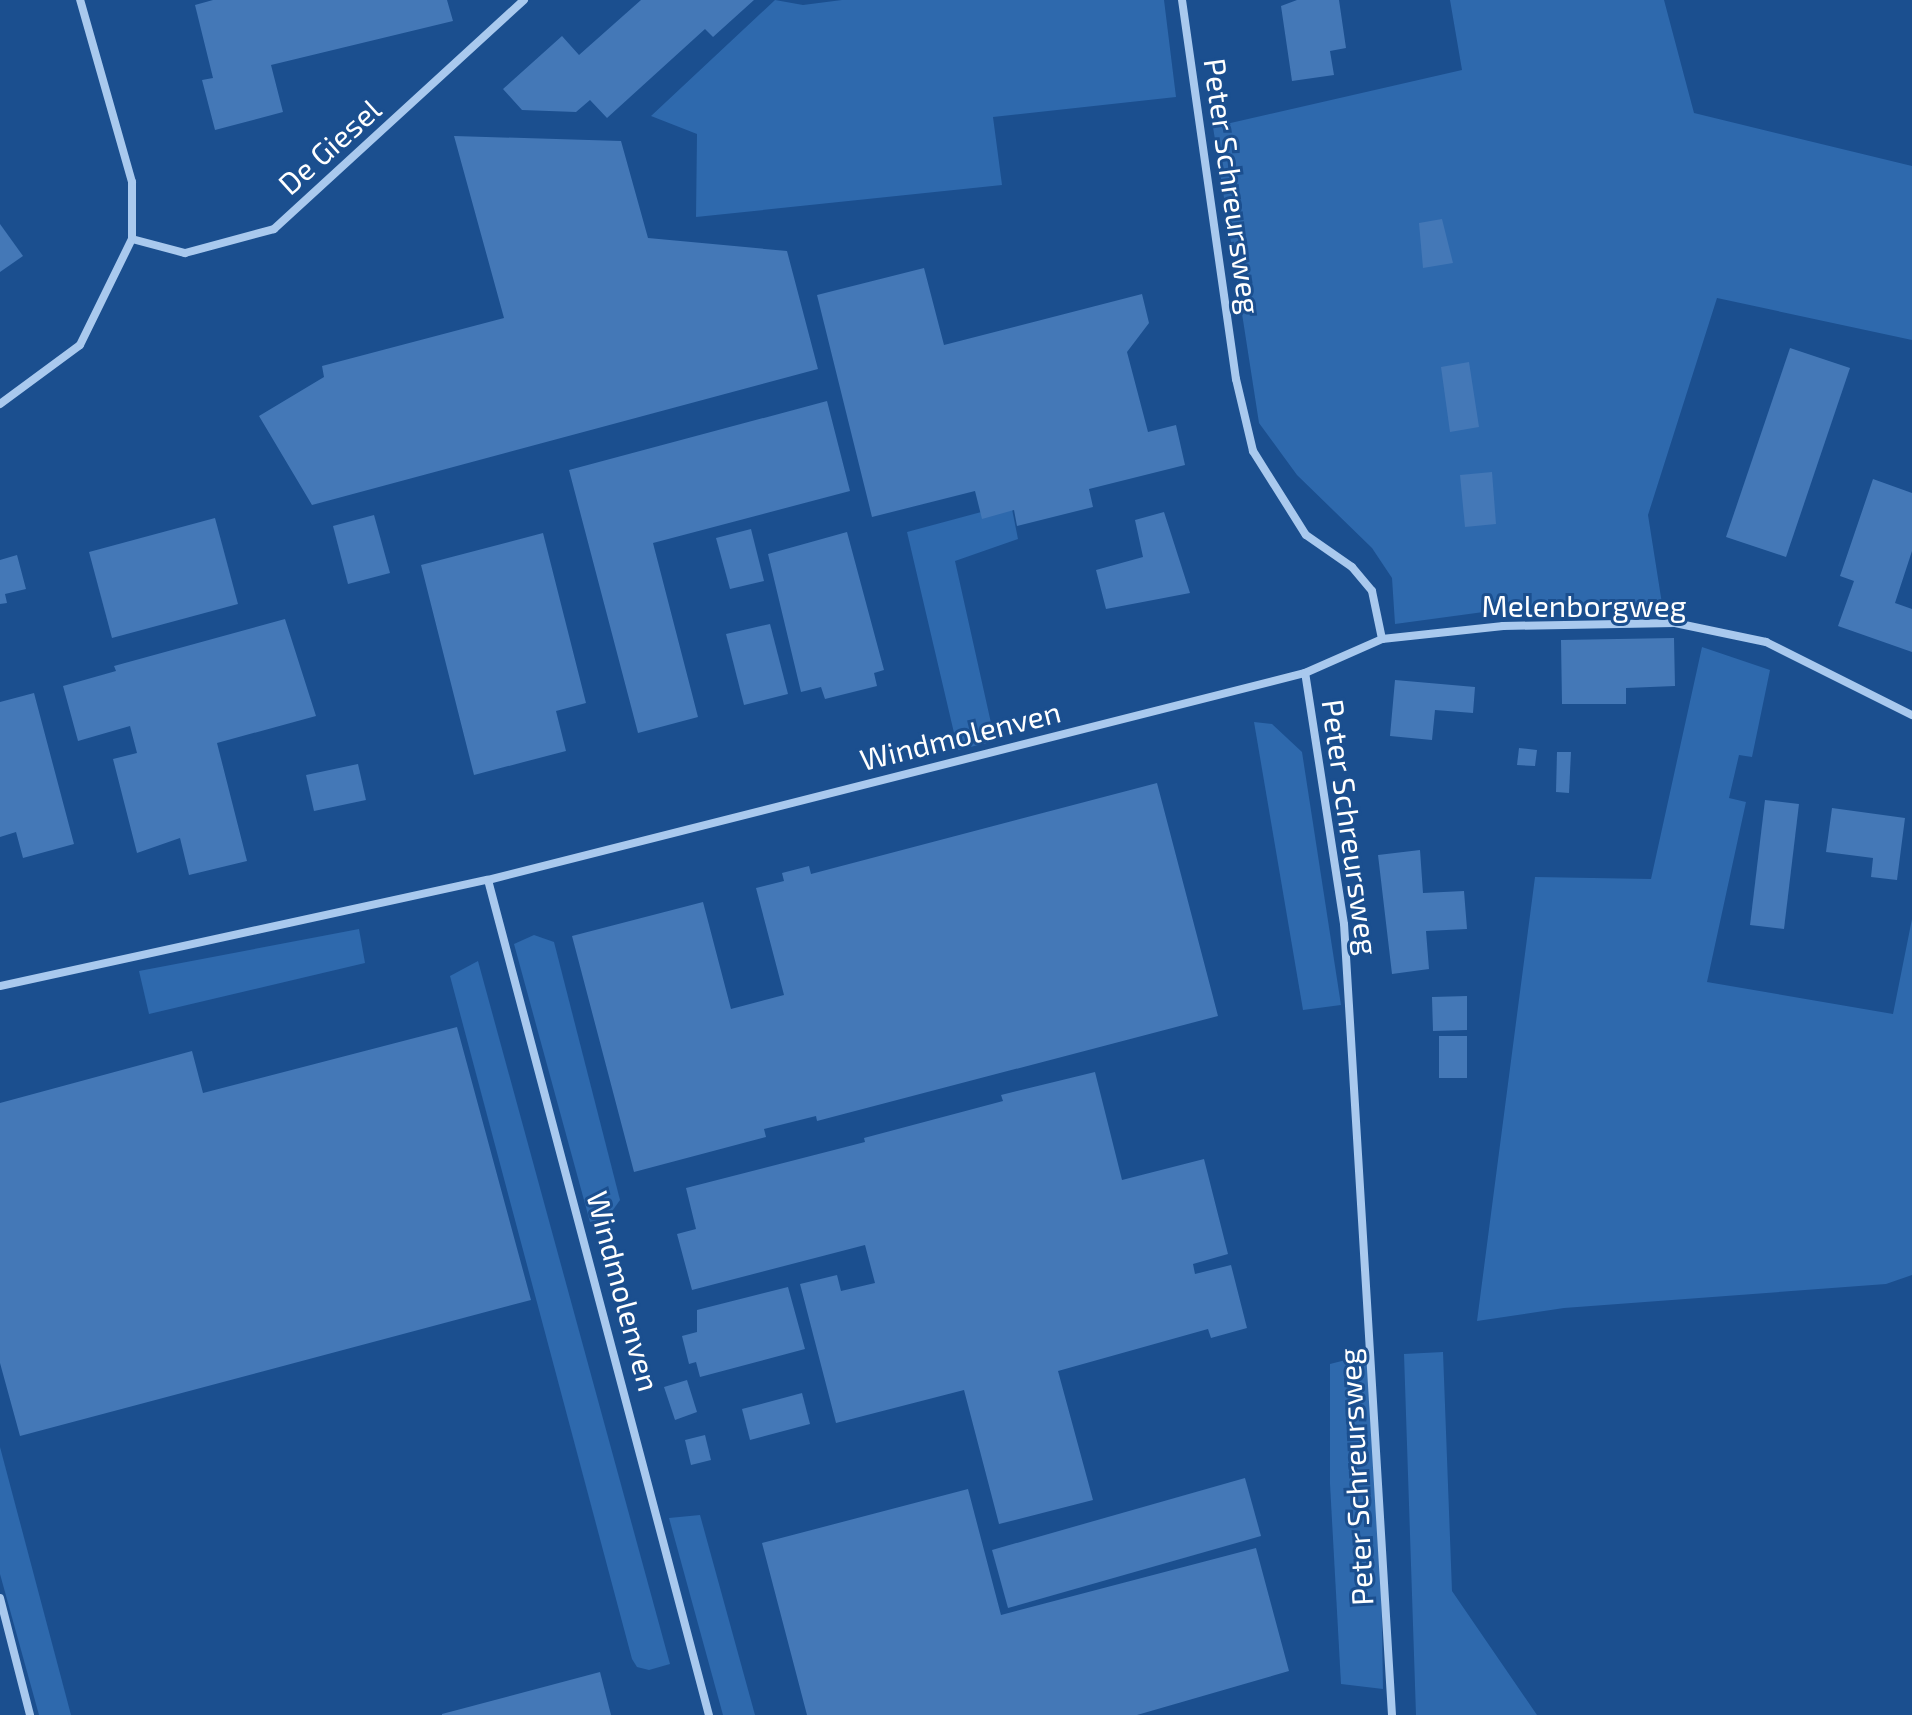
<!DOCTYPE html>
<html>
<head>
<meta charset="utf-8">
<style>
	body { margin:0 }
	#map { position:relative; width:1912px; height:1715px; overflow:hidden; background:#1b4f8f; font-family:"Exo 2",sans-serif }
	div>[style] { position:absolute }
	.green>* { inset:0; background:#2e69ad }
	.building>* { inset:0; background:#4478b7 }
	.minor>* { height:8px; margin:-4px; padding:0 4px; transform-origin:4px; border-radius:4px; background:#a9c9ee }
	span { translate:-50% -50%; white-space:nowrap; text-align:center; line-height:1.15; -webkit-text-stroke:6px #1b4f8f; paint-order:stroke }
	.street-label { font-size:30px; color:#fff }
</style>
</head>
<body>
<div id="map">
	<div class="green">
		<div style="clip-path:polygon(775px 0,803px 5px,842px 0,1164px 0,1176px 97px,993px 117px,1002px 185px,696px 217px,697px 134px,651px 116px)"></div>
		<div style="clip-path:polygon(1450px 0,1664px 0,1694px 113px,1912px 166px,1912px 340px,1717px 298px,1648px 515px,1663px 610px,1564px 601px,1395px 624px,1392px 578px,1372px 548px,1297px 475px,1259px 423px,1213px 127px,1462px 70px)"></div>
		<div style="clip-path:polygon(1011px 504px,1018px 539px,955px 561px,995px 741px,958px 750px,907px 532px)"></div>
		<div style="clip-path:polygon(1702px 647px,1770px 670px,1752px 757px,1739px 755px,1729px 798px,1746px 802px,1707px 982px,1893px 1014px,1912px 919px,1912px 1275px,1886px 1284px,1564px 1308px,1477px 1321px,1535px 877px,1651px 879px)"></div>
		<div style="clip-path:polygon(1254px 722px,1272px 724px,1302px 752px,1341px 1005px,1303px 1010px)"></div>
		<div style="clip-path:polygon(359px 929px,365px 963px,149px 1014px,139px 971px)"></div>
		<div style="clip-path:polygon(534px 935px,554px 942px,620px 1200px,608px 1217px,590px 1222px,514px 944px)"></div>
		<div style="clip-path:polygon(478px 961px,670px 1664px,649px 1670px,637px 1667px,632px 1659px,450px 976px)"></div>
		<div style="clip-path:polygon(1443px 1352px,1452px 1591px,1537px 1715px,1416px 1715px,1404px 1354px)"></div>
		<div style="clip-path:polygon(1373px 1353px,1380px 1514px,1383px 1689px,1341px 1684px,1330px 1484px,1330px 1364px)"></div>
		<div style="clip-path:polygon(0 1447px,71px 1715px,39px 1715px,0 1574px)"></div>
		<div style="clip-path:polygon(700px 1515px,755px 1715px,723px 1715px,669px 1518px)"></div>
	</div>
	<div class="building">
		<div style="clip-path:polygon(213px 0,447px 0,453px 21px,271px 65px,283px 112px,215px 130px,202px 80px,213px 78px,195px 5px)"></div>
		<div style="clip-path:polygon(641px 0,754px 0,713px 37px,705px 29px,607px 118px,590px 100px,576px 112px,522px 110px,503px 89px,562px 36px,579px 55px)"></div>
		<div style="clip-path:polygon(1297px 0,1339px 0,1346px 48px,1330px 51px,1334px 75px,1292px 81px,1281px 6px)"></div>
		<div style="clip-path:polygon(454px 136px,621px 141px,648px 238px,787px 251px,818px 369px,312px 505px,259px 416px,324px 377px,322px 366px,504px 318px)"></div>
		<div style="clip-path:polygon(1442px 219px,1453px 263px,1423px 268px,1419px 223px)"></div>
		<div style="clip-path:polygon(0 224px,23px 256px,0 272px)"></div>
		<div style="clip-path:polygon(924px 268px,944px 345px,1142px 294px,1149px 323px,1127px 352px,1148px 432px,1176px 425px,1185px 465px,1089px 489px,1093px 507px,1017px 526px,1014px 510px,982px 519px,975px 491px,872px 517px,817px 295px)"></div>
		<div style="clip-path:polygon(1790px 348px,1850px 368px,1786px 557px,1726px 537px)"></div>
		<div style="clip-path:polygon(1469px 362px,1479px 427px,1450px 432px,1441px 367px)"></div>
		<div style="clip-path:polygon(827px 401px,850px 491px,653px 543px,698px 717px,638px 733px,569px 470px)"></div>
		<div style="clip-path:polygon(1492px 472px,1496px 524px,1465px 527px,1460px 475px)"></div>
		<div style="clip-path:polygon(1873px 479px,1912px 493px,1912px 551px,1895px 603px,1912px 609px,1912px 652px,1838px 626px,1854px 581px,1840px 576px)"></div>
		<div style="clip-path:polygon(1164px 512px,1190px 593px,1106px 609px,1096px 570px,1143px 557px,1135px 520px)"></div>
		<div style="clip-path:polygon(374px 515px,390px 573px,348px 584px,333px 526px)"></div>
		<div style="clip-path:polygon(215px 518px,238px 604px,112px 638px,89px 552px)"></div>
		<div style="clip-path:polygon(751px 529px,764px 581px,730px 589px,716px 538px)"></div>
		<div style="clip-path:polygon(847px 532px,884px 670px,874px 673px,877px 686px,825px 699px,821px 687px,801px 692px,768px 554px)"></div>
		<div style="clip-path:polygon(543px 533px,586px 703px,556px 711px,566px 751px,474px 775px,421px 565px)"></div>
		<div style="clip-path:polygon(17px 555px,26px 589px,5px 594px,7px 603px,0 604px,0 560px)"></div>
		<div style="clip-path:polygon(285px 619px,316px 716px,217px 743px,247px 861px,189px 875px,180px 838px,137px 853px,113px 759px,137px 753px,130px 726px,78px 741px,63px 686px,116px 671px,114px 666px)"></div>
		<div style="clip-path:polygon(770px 624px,788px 694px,744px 705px,726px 634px)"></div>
		<div style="clip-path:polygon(1674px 638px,1675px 686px,1626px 688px,1626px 704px,1562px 704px,1561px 640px)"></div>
		<div style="clip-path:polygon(1395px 680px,1475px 687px,1473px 713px,1435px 710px,1432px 740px,1390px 736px)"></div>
		<div style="clip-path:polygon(34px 693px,74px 844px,23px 858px,16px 832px,0 837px,0 702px)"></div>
		<div style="clip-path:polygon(1519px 748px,1537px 750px,1535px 766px,1517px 765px)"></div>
		<div style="clip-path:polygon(1557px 752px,1571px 752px,1569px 793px,1556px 792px)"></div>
		<div style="clip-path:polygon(358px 764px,366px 800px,314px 811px,306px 775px)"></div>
		<div style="clip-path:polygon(1157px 783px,1218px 1016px,817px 1121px,816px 1116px,764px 1129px,766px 1137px,634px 1172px,572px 936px,703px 902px,731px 1009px,784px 995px,756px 888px,784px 881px,782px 873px,809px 866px,811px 874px)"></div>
		<div style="clip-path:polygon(1765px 800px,1799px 804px,1784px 929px,1750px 925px)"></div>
		<div style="clip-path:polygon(1832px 808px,1905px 818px,1897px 880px,1871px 877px,1873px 858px,1826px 852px)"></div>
		<div style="clip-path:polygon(1420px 850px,1423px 893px,1464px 891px,1467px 929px,1426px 931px,1429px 969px,1392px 974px,1378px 855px)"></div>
		<div style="clip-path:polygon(1467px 996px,1467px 1030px,1433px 1031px,1432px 997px)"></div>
		<div style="clip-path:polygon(457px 1027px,531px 1300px,20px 1436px,0 1363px,0 1103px,192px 1051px,203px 1093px)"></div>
		<div style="clip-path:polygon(1439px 1036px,1467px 1036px,1467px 1078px,1439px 1078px)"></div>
		<div style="clip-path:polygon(1095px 1072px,1122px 1180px,1204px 1159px,1228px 1254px,1193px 1264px,1195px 1274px,1231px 1265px,1247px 1328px,1211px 1338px,1208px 1329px,1058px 1371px,1093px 1500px,999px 1524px,964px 1390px,836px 1423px,800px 1284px,837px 1275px,841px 1291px,875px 1283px,865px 1245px,692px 1290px,677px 1234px,696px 1229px,686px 1188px,865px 1142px,864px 1138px,1003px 1101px,1001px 1095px)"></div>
		<div style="clip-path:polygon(788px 1287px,805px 1349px,700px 1377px,696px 1362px,689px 1364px,682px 1336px,697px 1332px,697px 1310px)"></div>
		<div style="clip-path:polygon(687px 1380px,697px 1412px,675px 1420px,664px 1387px)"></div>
		<div style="clip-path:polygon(802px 1393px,810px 1424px,750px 1440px,742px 1409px)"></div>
		<div style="clip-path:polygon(705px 1435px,711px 1460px,691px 1465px,685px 1440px)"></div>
		<div style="clip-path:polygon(1245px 1478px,1261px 1536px,1008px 1608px,992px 1550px)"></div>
		<div style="clip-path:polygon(968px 1489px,1001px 1615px,1256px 1548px,1289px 1671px,1137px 1715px,807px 1715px,762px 1543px)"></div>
		<div style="clip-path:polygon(600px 1672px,611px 1715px,442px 1715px,442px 1714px)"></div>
	</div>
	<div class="minor">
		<div style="left:1182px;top:0;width:383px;rotate:81.9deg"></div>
		<div style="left:1236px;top:379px;width:74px;rotate:76.7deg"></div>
		<div style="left:1253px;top:451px;width:99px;rotate:57.8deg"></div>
		<div style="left:1306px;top:535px;width:56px;rotate:34.8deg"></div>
		<div style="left:1352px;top:567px;width:31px;rotate:50deg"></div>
		<div style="left:1372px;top:591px;width:49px;rotate:78.2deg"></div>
		<div style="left:132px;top:239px;width:55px;rotate:14.8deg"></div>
		<div style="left:185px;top:253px;width:92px;rotate:-15.1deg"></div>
		<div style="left:274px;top:229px;width:339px;rotate:-42.5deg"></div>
		<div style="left:0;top:404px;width:99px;rotate:-36.4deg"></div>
		<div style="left:80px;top:345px;width:118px;rotate:-63.9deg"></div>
		<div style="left:132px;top:239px;width:57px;rotate:-90deg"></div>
		<div style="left:132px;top:182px;width:189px;rotate:-105.9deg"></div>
		<div style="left:488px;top:880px;width:864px;rotate:75.18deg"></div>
		<div style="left:0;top:986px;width:499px;rotate:-12.3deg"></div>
		<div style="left:488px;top:880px;width:843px;rotate:-14.22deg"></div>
		<div style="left:0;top:1598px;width:121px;rotate:75.6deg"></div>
		<div style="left:1392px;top:1715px;width:792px;rotate:-93.47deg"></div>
		<div style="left:1344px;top:924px;width:254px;rotate:-98.8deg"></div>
		<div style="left:1305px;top:673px;width:84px;rotate:-23.8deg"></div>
		<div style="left:1382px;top:639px;width:122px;rotate:-6.1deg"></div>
		<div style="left:1503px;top:626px;width:172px;rotate:-1deg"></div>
		<div style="left:1675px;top:623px;width:93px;rotate:11.8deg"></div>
		<div style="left:1766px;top:642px;width:163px;rotate:26.6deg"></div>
	</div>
	<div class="street-label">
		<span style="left:329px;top:146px;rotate:-42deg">De Giesel</span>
		<span style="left:1233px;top:186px;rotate:82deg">Peter Schreursweg</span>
		<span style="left:1584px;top:605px">Melenborgweg</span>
		<span style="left:960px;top:735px;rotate:-14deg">Windmolenven</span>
		<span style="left:1351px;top:827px;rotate:82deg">Peter Schreursweg</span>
		<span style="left:624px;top:1291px;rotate:75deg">Windmolenven</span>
		<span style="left:1355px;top:1477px;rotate:-93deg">Peter Schreursweg</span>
	</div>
</div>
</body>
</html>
